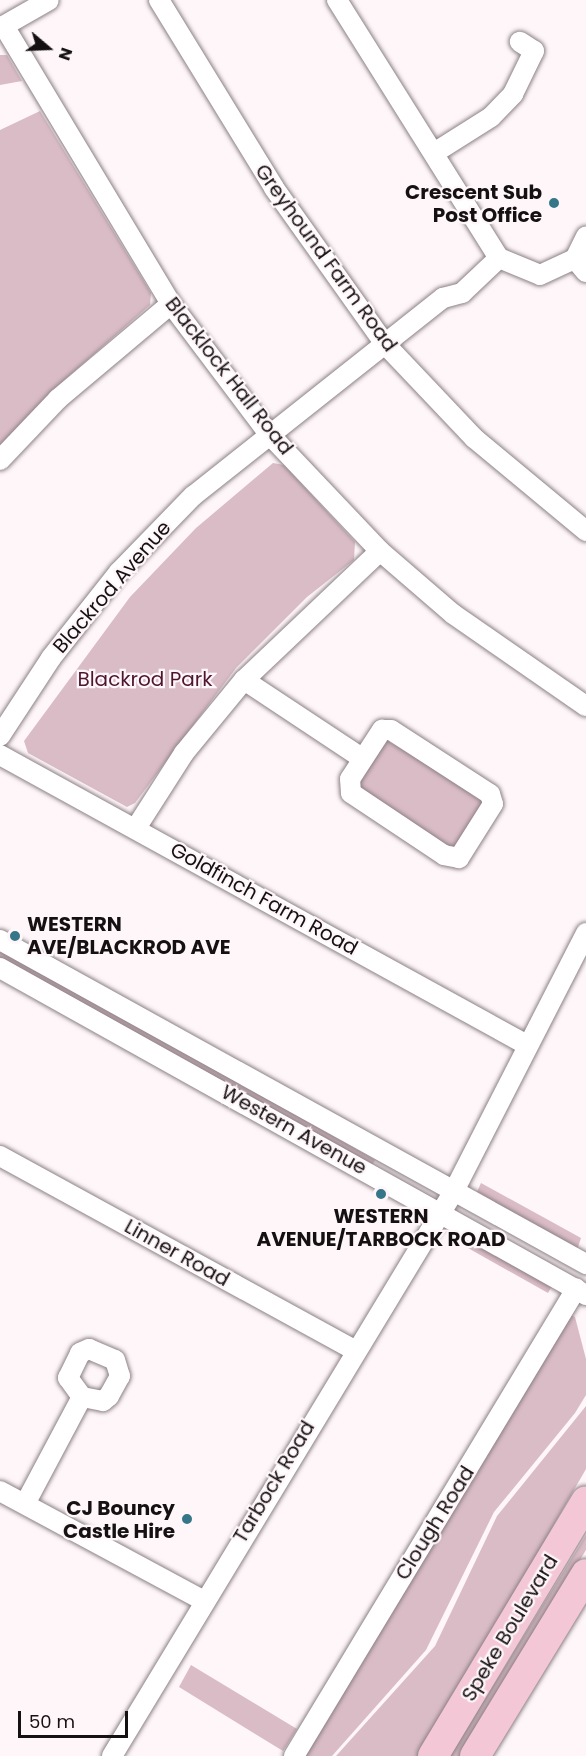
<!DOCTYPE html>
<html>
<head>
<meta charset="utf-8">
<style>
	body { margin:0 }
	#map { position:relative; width:586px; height:1756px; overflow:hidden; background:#fef6f9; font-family:Poppins,sans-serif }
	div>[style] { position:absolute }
	.green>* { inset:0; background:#dabcc6 }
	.roads { filter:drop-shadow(0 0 2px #8c8084) drop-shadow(0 0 2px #8c8084) }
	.minor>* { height:20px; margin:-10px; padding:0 10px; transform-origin:10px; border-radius:10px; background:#fff }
	.highway>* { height:30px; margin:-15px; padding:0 15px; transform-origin:15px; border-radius:15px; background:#f4c7d7 }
	.dots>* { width:16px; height:16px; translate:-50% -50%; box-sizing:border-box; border:3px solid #fef6f9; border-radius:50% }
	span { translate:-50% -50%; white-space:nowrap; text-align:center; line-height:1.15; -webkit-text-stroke:4.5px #fef6f9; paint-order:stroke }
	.poi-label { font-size:20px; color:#151012; font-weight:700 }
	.right { translate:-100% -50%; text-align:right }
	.left { translate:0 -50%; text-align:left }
	.street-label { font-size:20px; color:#151012 }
	.park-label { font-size:20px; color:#4e152f }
	.north { position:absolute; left:18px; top:18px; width:60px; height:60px; -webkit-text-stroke:4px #fef6f9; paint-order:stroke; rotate:109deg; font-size:16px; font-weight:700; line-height:24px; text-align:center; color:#151012 }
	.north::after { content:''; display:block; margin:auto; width:21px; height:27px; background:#151012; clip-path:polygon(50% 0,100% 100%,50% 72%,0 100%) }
	.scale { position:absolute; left:18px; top:1711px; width:110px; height:27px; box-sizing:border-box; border:3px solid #151012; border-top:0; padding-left:8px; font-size:18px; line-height:21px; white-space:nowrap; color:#151012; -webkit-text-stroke:4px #fef6f9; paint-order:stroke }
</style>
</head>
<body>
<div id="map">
	<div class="green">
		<div style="clip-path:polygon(0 55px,7px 55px,22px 81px,0 85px)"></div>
		<div style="clip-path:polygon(40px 111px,151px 293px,150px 305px,53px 390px,0 446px,0 130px)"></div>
		<div style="clip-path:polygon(273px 463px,284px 465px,355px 542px,354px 560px,307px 597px,236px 668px,135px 803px,127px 807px,28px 753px,24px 741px,130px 597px,196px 528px)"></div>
		<div style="clip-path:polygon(384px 739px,482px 795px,486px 804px,460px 846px,452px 849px,357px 787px)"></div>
		<div style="clip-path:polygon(0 948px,375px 1160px,372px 1166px,0 959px)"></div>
		<div style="clip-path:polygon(481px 1183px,581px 1238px,577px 1250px,477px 1192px)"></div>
		<div style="clip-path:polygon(457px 1230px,553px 1284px,548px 1293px,452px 1239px)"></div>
		<div style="clip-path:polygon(567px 1313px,575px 1317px,586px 1359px,586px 1395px,575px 1413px,494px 1512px,426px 1650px,332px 1756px,299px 1756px)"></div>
		<div style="clip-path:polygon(586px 1406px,586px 1469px,421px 1756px,336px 1756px,435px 1646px,497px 1516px)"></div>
		<div style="clip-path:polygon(586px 1535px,586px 1550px,461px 1756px,450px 1756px)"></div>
		<div style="clip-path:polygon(191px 1665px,297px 1729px,283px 1751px,179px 1687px)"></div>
	</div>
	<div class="roads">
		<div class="minor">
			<div style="left:159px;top:0;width:220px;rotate:58.5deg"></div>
			<div style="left:274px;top:188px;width:190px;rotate:54.6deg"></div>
			<div style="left:384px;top:343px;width:131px;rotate:46.5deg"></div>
			<div style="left:474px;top:438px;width:146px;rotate:39.7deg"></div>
			<div style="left:337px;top:0;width:305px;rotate:57.9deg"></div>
			<div style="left:499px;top:258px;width:44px;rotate:22.5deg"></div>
			<div style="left:540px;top:275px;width:38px;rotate:-25deg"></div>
			<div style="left:575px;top:259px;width:17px;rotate:50deg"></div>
			<div style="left:4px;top:26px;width:324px;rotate:59deg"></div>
			<div style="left:171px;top:304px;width:163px;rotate:53deg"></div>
			<div style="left:269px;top:434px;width:161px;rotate:46.5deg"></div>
			<div style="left:380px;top:551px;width:96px;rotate:40.8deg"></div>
			<div style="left:453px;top:614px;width:162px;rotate:34.7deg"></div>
			<div style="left:0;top:28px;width:56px;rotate:-29.7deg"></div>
			<div style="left:434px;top:153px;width:67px;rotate:-32.3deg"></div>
			<div style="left:491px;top:117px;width:32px;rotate:-46deg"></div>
			<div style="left:513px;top:94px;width:48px;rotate:-64deg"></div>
			<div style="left:534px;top:51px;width:17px;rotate:-147deg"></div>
			<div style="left:575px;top:259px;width:25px;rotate:-64deg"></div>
			<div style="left:0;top:460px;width:84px;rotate:-46.4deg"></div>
			<div style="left:58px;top:399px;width:148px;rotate:-40.1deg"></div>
			<div style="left:244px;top:680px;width:141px;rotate:33.5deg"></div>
			<div style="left:382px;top:730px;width:9px"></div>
			<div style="left:391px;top:730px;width:118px;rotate:32.9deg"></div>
			<div style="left:490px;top:794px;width:10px;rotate:73deg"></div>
			<div style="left:493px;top:804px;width:64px;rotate:122.2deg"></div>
			<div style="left:459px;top:858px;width:15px;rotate:-169deg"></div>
			<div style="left:444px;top:855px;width:112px;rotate:-146.3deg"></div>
			<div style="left:351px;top:793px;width:14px;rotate:-94deg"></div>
			<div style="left:350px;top:779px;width:59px;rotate:-56.9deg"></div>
			<div style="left:0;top:736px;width:93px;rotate:-56.8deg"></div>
			<div style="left:51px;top:658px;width:110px;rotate:-51.7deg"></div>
			<div style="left:119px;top:572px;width:106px;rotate:-45.8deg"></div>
			<div style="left:193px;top:496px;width:319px;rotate:-38.4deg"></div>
			<div style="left:443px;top:298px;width:20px;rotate:-15deg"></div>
			<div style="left:462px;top:293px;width:51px;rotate:-43.4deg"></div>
			<div style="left:0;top:755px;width:602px;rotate:28.82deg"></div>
			<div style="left:136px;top:828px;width:89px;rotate:-57.4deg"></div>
			<div style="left:184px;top:753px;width:94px;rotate:-50.6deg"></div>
			<div style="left:244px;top:680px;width:187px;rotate:-43.5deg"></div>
			<div style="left:0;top:940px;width:670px;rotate:28.94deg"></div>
			<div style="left:0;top:968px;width:671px;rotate:29.16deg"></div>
			<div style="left:0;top:1156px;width:405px;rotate:28.7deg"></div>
			<div style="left:0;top:1491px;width:232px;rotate:28.3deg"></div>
			<div style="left:25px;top:1504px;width:121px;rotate:-62deg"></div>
			<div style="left:82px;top:1397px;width:24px;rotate:-126deg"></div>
			<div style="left:68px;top:1378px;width:28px;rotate:-64deg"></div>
			<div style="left:80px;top:1353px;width:10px;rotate:-24deg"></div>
			<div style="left:89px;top:1349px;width:28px;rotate:23deg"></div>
			<div style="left:115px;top:1360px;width:17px;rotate:73deg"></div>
			<div style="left:120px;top:1376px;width:23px;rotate:119deg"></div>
			<div style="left:109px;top:1396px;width:8px;rotate:140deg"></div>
			<div style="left:103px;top:1401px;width:21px;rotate:-169deg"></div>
			<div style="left:112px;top:1756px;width:660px;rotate:-58.81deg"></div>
			<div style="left:454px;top:1191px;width:290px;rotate:-62.9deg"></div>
			<div style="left:294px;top:1756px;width:546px;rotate:-58.87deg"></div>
		</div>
		<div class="highway">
			<div style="left:433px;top:1756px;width:297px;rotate:-59deg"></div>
			<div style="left:475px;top:1756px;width:213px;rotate:-58.6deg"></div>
		</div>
	</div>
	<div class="dots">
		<div style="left:554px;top:203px;background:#367689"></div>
		<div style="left:15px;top:936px;background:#367689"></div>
		<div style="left:381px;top:1194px;background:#367689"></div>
		<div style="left:187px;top:1519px;background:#367689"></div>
	</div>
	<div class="poi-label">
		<span class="right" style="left:542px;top:204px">Crescent Sub<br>Post Office</span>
		<span class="left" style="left:27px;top:936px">WESTERN<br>AVE/BLACKROD AVE</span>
		<span style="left:381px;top:1228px">WESTERN<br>AVENUE/TARBOCK ROAD</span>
		<span class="right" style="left:175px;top:1520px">CJ Bouncy<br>Castle Hire</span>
	</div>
	<div class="street-label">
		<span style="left:326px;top:258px;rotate:54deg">Greyhound Farm Road</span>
		<span style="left:229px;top:376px;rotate:52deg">Blacklock Hall Road</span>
		<span style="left:112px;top:587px;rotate:-49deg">Blackrod Avenue</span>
		<span style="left:264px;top:899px;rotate:29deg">Goldfinch Farm Road</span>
		<span style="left:294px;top:1130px;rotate:29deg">Western Avenue</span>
		<span style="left:177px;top:1253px;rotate:29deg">Linner Road</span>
		<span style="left:274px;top:1482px;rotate:-59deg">Tarbock Road</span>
		<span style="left:435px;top:1523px;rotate:-58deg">Clough Road</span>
		<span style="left:510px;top:1628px;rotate:-59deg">Speke Boulevard</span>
	</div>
	<div class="park-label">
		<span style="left:145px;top:679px">Blackrod Park</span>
	</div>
	<div class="north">N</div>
	<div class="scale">50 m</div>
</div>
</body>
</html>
